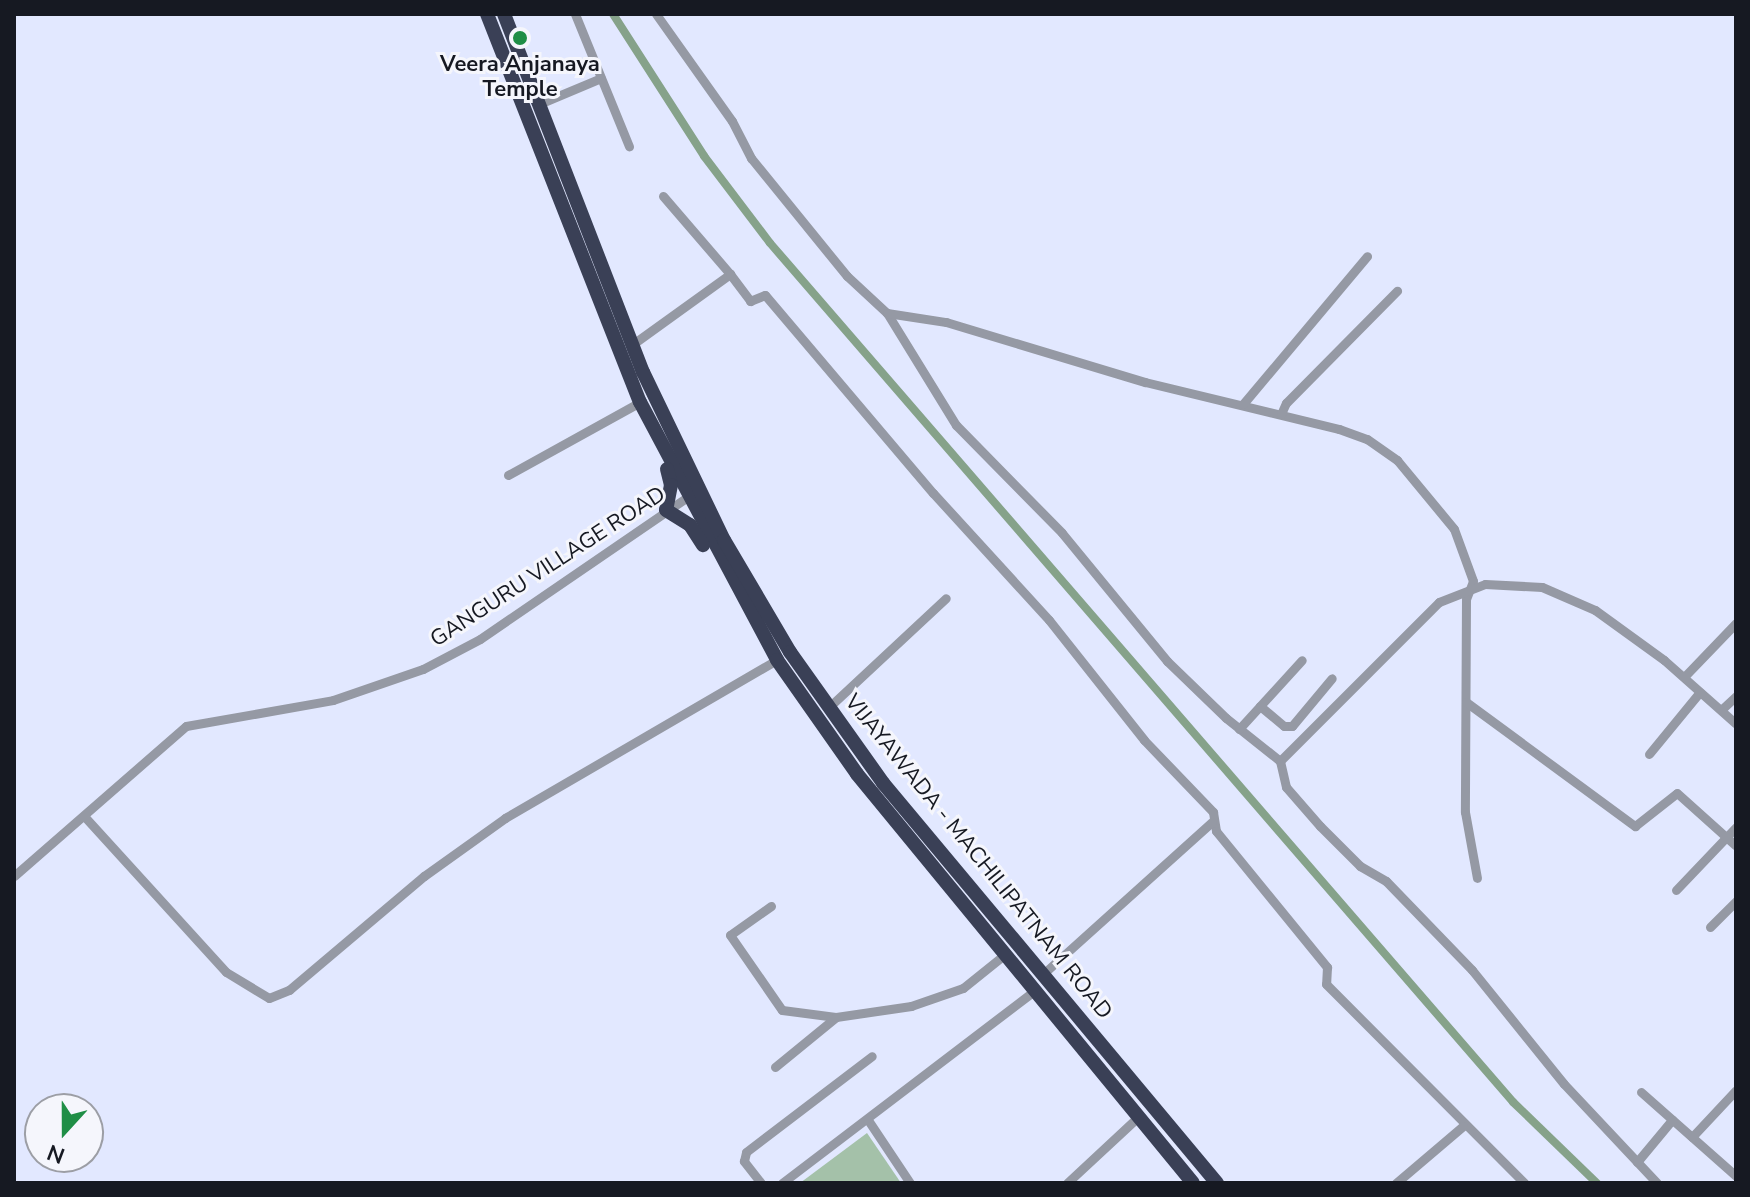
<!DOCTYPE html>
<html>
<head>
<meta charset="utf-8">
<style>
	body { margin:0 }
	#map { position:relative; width:1750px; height:1197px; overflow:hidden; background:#e2e8ff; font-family:"Nunito Sans",sans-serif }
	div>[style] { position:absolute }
	.green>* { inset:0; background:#a4c1a9 }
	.canal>* { height:8px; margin:-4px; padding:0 4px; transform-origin:4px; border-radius:4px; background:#86a28a }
	.minor>* { height:9px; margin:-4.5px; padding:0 4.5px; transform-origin:4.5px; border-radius:4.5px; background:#9599a4 }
	.highway>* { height:14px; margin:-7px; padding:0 7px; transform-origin:7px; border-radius:7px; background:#3a4056 }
	.dots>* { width:22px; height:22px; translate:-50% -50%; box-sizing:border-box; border:4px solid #f5f6fc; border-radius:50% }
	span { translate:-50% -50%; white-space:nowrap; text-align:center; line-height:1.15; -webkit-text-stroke:6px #f5f6fc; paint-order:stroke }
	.poi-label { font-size:22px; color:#161922; font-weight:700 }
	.street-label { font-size:22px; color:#161922 }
	.frame { position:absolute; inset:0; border:16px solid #161922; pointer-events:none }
	.north { position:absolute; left:24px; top:1093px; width:80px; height:80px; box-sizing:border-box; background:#f5f6fc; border:2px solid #9c9ea5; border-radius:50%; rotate:201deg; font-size:22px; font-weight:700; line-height:32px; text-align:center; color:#161922 }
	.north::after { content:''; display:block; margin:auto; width:28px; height:36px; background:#1f8e46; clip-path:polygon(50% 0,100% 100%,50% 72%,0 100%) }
</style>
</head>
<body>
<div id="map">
	<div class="green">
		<div style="clip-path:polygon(867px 1133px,901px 1183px,800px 1183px)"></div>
	</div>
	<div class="canal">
		<div style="left:613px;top:14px;width:169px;rotate:57.3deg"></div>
		<div style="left:704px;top:156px;width:109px;rotate:52.8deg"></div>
		<div style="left:770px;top:243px;width:1136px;rotate:49.14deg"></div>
		<div style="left:1513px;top:1102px;width:117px;rotate:44deg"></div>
	</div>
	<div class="minor">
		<div style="left:575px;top:14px;width:143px;rotate:67.8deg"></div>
		<div style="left:656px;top:14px;width:131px;rotate:54.6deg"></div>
		<div style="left:732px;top:121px;width:42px;rotate:62.8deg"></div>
		<div style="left:751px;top:158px;width:152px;rotate:50.9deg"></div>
		<div style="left:847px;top:276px;width:54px;rotate:42.8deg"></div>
		<div style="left:887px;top:313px;width:132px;rotate:58.4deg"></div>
		<div style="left:956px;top:425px;width:151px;rotate:45.5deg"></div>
		<div style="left:1062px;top:533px;width:166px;rotate:50.6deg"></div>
		<div style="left:1167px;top:661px;width:82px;rotate:44deg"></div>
		<div style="left:1226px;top:718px;width:69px;rotate:38.5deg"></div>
		<div style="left:1280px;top:761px;width:27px;rotate:77deg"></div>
		<div style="left:1286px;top:787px;width:52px;rotate:48.9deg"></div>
		<div style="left:1320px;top:826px;width:57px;rotate:45deg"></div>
		<div style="left:1360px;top:866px;width:30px;rotate:30deg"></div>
		<div style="left:1386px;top:881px;width:124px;rotate:46deg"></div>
		<div style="left:1472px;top:970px;width:146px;rotate:51.1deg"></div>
		<div style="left:1564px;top:1084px;width:136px;rotate:46.8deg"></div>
		<div style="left:539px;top:104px;width:67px;rotate:-22.8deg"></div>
		<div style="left:663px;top:196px;width:103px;rotate:49.3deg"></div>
		<div style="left:887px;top:313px;width:60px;rotate:8.7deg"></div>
		<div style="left:946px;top:322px;width:208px;rotate:16.8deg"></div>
		<div style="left:1145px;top:382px;width:200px;rotate:13.6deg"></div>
		<div style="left:1339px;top:429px;width:30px;rotate:20deg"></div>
		<div style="left:1367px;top:439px;width:37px;rotate:35deg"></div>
		<div style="left:1397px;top:460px;width:89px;rotate:50.4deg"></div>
		<div style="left:1454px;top:529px;width:55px;rotate:69.9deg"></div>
		<div style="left:1473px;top:581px;width:19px;rotate:111deg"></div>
		<div style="left:1466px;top:599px;width:213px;rotate:90.3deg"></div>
		<div style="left:1465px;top:812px;width:67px;rotate:79.7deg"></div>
		<div style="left:633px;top:344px;width:120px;rotate:-35.8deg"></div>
		<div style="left:730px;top:274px;width:34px;rotate:53deg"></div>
		<div style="left:750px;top:301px;width:16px;rotate:-22deg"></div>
		<div style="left:765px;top:295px;width:260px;rotate:49.7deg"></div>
		<div style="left:933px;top:493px;width:172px;rotate:47.6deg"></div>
		<div style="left:1049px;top:620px;width:153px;rotate:51.6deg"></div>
		<div style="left:1144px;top:740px;width:100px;rotate:46.2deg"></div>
		<div style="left:1213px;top:812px;width:19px;rotate:81deg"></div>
		<div style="left:1216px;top:831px;width:176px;rotate:50.8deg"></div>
		<div style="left:1327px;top:967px;width:17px;rotate:93deg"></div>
		<div style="left:1326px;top:984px;width:281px;rotate:45.1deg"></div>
		<div style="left:1243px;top:404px;width:193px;rotate:-50deg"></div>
		<div style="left:1281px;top:414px;width:12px;rotate:-66deg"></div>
		<div style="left:1286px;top:403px;width:158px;rotate:-45.3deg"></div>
		<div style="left:508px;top:475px;width:151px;rotate:-28.9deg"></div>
		<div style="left:1684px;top:677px;width:75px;rotate:-46.1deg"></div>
		<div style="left:1466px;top:702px;width:210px;rotate:36.3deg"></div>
		<div style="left:1635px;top:826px;width:53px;rotate:-38.2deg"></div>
		<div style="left:1677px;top:793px;width:79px;rotate:41.9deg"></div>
		<div style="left:1260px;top:706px;width:31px;rotate:40deg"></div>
		<div style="left:1284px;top:726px;width:8px"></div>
		<div style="left:1292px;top:726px;width:62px;rotate:-50.2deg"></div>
		<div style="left:828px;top:708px;width:161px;rotate:-43deg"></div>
		<div style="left:1721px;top:710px;width:21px;rotate:-43deg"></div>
		<div style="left:1239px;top:729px;width:93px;rotate:-47.6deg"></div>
		<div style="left:1649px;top:754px;width:80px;rotate:-50.6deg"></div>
		<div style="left:1280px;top:761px;width:225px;rotate:-45deg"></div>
		<div style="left:1439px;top:602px;width:49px;rotate:-21.4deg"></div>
		<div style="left:1485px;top:584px;width:57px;rotate:3deg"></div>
		<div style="left:1542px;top:587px;width:58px;rotate:23.5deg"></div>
		<div style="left:1595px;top:610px;width:85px;rotate:35.9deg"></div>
		<div style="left:1664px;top:660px;width:96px;rotate:41.6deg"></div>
		<div style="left:84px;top:816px;width:211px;rotate:47.7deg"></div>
		<div style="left:226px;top:972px;width:50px;rotate:31.2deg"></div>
		<div style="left:269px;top:998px;width:22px;rotate:-22deg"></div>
		<div style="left:289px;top:990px;width:177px;rotate:-40.2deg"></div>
		<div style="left:424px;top:876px;width:100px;rotate:-35.6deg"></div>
		<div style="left:505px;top:818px;width:315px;rotate:-30.2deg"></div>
		<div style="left:14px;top:876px;width:228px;rotate:-41.1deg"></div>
		<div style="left:186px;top:726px;width:149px;rotate:-10deg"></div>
		<div style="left:333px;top:700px;width:95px;rotate:-19deg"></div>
		<div style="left:423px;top:669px;width:64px;rotate:-27.8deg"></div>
		<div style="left:480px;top:639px;width:251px;rotate:-34.4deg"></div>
		<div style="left:1676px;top:890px;width:87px;rotate:-46.4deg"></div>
		<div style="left:771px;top:906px;width:50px;rotate:144.7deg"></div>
		<div style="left:730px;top:935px;width:91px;rotate:55.3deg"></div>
		<div style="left:782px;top:1010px;width:54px;rotate:7.4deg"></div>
		<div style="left:836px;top:1017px;width:76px;rotate:-8.3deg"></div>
		<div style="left:911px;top:1006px;width:55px;rotate:-19.1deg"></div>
		<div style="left:963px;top:988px;width:51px;rotate:-38.7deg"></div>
		<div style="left:1710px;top:927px;width:37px;rotate:-45deg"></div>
		<div style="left:1043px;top:974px;width:227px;rotate:-42deg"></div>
		<div style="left:775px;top:1067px;width:79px;rotate:-39.3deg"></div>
		<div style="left:1641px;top:1092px;width:127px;rotate:41.5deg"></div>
		<div style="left:868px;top:1120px;width:76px;rotate:56.3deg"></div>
		<div style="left:1692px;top:1137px;width:64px;rotate:-46.9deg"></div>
		<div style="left:1637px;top:1162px;width:55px;rotate:-50.2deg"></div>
		<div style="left:761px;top:1183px;width:28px;rotate:-128deg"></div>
		<div style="left:744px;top:1161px;width:9px;rotate:-77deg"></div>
		<div style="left:746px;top:1152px;width:158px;rotate:-37.3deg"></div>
		<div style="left:782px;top:1183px;width:315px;rotate:-37.3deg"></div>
		<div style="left:1067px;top:1183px;width:96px;rotate:-42.9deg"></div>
		<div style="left:1396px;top:1183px;width:88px;rotate:-40.4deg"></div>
	</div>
	<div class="highway">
		<div style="left:487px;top:14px;width:417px;rotate:68.5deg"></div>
		<div style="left:640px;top:402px;width:292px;rotate:62deg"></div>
		<div style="left:777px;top:660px;width:139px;rotate:54.9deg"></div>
		<div style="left:857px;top:774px;width:529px;rotate:50.6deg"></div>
		<div style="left:504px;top:14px;width:384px;rotate:68.8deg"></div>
		<div style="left:643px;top:372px;width:187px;rotate:64.3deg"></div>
		<div style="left:724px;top:540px;width:130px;rotate:59.5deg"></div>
		<div style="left:790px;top:652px;width:161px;rotate:54.6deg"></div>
		<div style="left:883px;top:783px;width:521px;rotate:50.14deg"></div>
		<div style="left:667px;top:469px;width:16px;rotate:76deg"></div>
		<div style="left:671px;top:485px;width:25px;rotate:101deg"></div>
		<div style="left:666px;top:510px;width:28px;rotate:32deg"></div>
		<div style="left:690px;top:525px;width:24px;rotate:57deg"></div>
	</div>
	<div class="dots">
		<div style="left:520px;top:38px;background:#1f8e46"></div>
	</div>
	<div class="poi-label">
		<span style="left:520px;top:77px">Veera Anjanaya<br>Temple</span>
	</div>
	<div class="street-label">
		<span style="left:548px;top:567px;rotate:-33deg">GANGURU VILLAGE ROAD</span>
		<span style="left:978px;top:857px;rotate:51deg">VIJAYAWADA - MACHILIPATNAM ROAD</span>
	</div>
	<div class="frame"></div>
	<div class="north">N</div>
</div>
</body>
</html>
